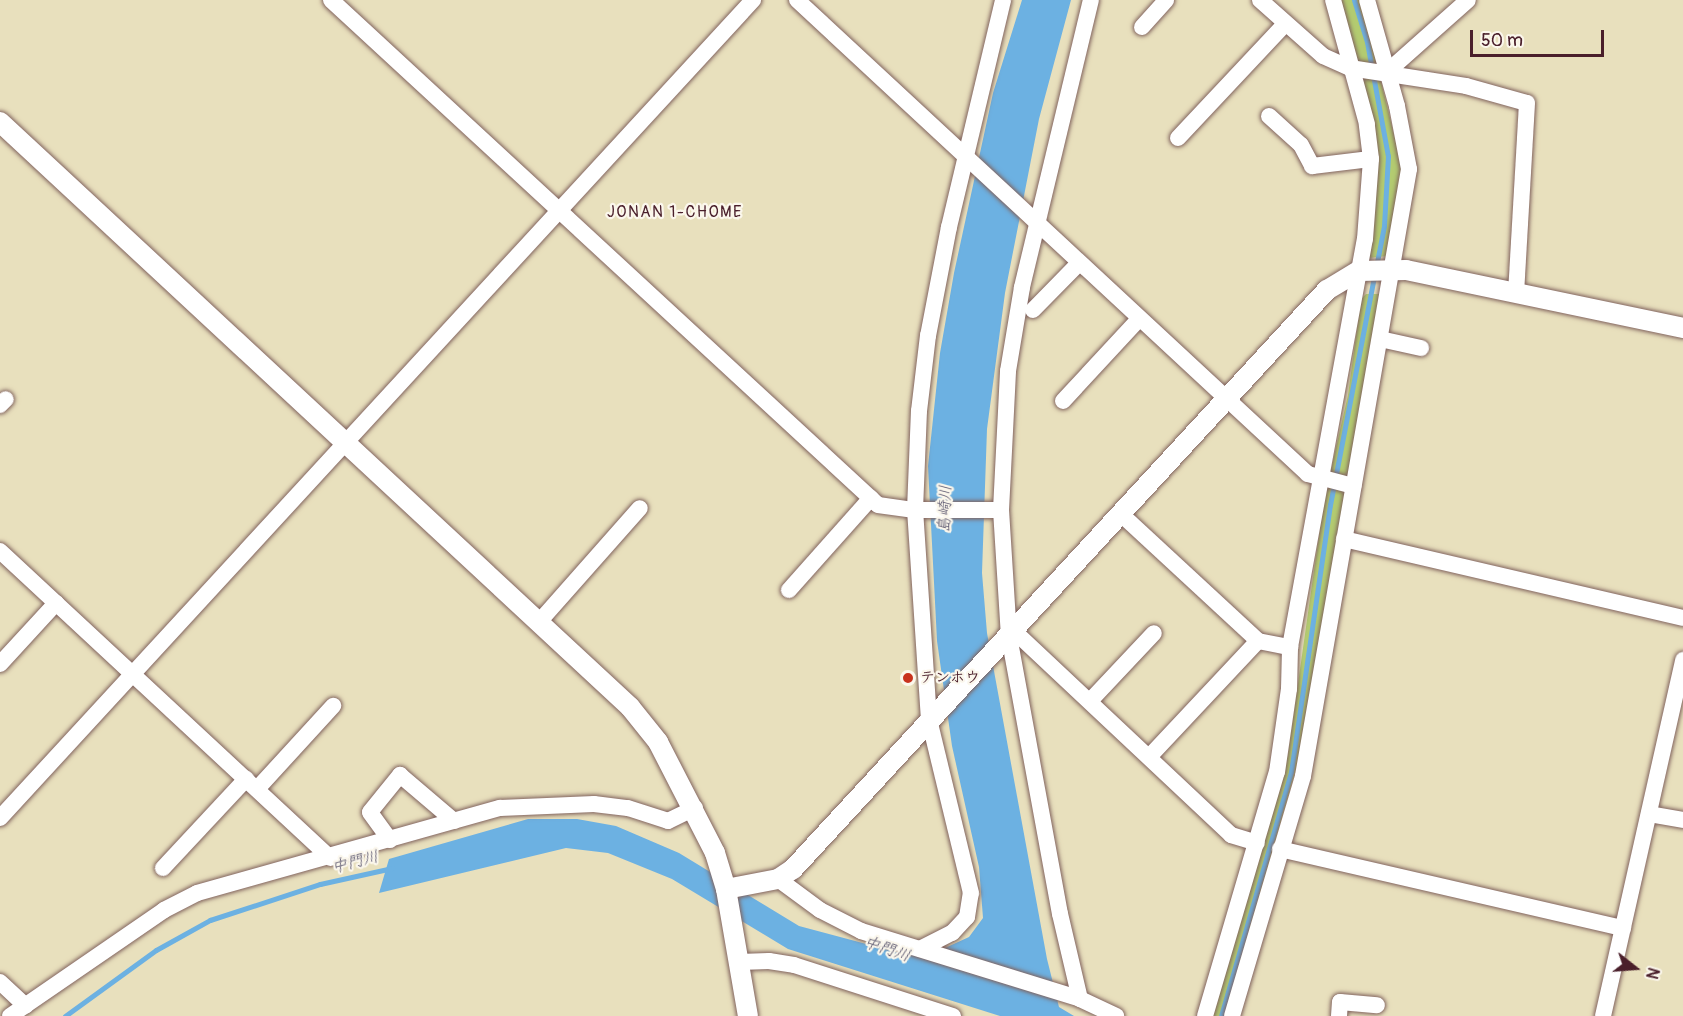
<!DOCTYPE html>
<html>
<head>
<meta charset="utf-8">
<style>
	body { margin:0 }
	#map { position:relative; width:1683px; height:1016px; overflow:hidden; background:#e8e0bd; font-family:Pangolin,"Klee One",sans-serif }
	div>[style] { position:absolute }
	.green>* { inset:0; background:#b3cc71 }
	.water>* { inset:0; background:#6cb1e2 }
	.stream>* { height:5px; margin:-2.5px; padding:0 2.5px; transform-origin:2.5px; border-radius:2.5px; background:#6cb1e2 }
	.roads { filter:drop-shadow(0 0 2px #81635e) drop-shadow(0 0 2px #81635e) }
	.minor>* { height:16px; margin:-8px; padding:0 8px; transform-origin:8px; border-radius:8px; background:#fff }
	.tertiary>* { height:20px; margin:-10px; padding:0 10px; transform-origin:10px; border-radius:10px; background:#fff }
	.dots>* { width:16px; height:16px; translate:-50% -50%; box-sizing:border-box; border:3px solid #fbf7ec; border-radius:50% }
	span { translate:-50% -50%; white-space:nowrap; text-align:center; line-height:1.15; -webkit-text-stroke:4.5px #fbf7ec; paint-order:stroke }
	.poi-label { font-size:15px; color:#4a1f2b; font-weight:700 }
	.left { translate:0 -50%; text-align:left }
	.neighbourhood-label { font-size:16px; color:#4a1f2b; letter-spacing:1.5px }
	.water-label { font-size:16px; color:#56526b; font-style:italic }
	.north { position:absolute; left:1605px; top:938px; width:60px; height:60px; -webkit-text-stroke:4px #fbf7ec; paint-order:stroke; rotate:107deg; font-size:16px; font-weight:700; line-height:24px; text-align:center; color:#4a1f2b }
	.north::after { content:''; display:block; margin:auto; width:21px; height:27px; background:#4a1f2b; clip-path:polygon(50% 0,100% 100%,50% 72%,0 100%) }
	.scale { position:absolute; left:1470px; top:30px; width:134px; height:27px; box-sizing:border-box; border:3px solid #4a1f2b; border-top:0; padding-left:8px; font-size:18px; line-height:21px; white-space:nowrap; color:#4a1f2b; -webkit-text-stroke:4px #fbf7ec; paint-order:stroke }
</style>
</head>
<body>
<div id="map">
	<div class="green">
		<div style="clip-path:polygon(1340px 0,1361px 0,1402px 167px,1388px 256px,1368px 258px,1379px 157px)"></div>
		<div style="clip-path:polygon(1366px 294px,1379px 294px,1380px 298px,1300px 755px,1225px 1016px,1213px 1016px,1288px 754px,1324px 500px,1348px 395px,1361px 299px)"></div>
	</div>
	<div class="water">
		<div style="clip-path:polygon(1022px 0,1071px 0,1039px 119px,1005px 293px,987px 429px,982px 573px,987px 633px,1047px 959px,1059px 1007px,1074px 1016px,1000px 1016px,788px 949px,672px 879px,608px 853px,566px 848px,379px 893px,389px 859px,528px 819px,577px 819px,616px 826px,679px 853px,799px 926px,900px 953px,945px 948px,969px 937px,983px 918px,979px 867px,952px 746px,937px 641px,928px 466px,940px 353px,954px 273px,993px 93px)"></div>
	</div>
	<div class="stream">
		<div style="left:1354px;top:0;width:44px;rotate:72.8deg"></div>
		<div style="left:1367px;top:42px;width:116px;rotate:79.6deg"></div>
		<div style="left:1388px;top:156px;width:70px;rotate:93.3deg"></div>
		<div style="left:1384px;top:226px;width:42px;rotate:101deg"></div>
		<div style="left:65px;top:1016px;width:112px;rotate:-36deg"></div>
		<div style="left:156px;top:950px;width:62px;rotate:-29.1deg"></div>
		<div style="left:210px;top:920px;width:116px;rotate:-18.1deg"></div>
		<div style="left:320px;top:884px;width:74px;rotate:-12.5deg"></div>
		<div style="left:1221px;top:1016px;width:254px;rotate:-74deg"></div>
		<div style="left:1291px;top:772px;width:270px;rotate:-81.7deg"></div>
		<div style="left:1330px;top:505px;width:233px;rotate:-79.1deg"></div>
	</div>
	<div class="roads">
		<div class="minor">
			<div style="left:331px;top:0;width:744px;rotate:42.71deg"></div>
			<div style="left:878px;top:505px;width:37px;rotate:8deg"></div>
			<div style="left:915px;top:510px;width:86px"></div>
			<div style="left:797px;top:0;width:697px;rotate:42.85deg"></div>
			<div style="left:1308px;top:474px;width:47px;rotate:14.9deg"></div>
			<div style="left:1260px;top:0;width:84px;rotate:41.6deg"></div>
			<div style="left:1323px;top:56px;width:30px;rotate:24deg"></div>
			<div style="left:1350px;top:68px;width:117px;rotate:8.8deg"></div>
			<div style="left:1466px;top:86px;width:63px;rotate:15.6deg"></div>
			<div style="left:1527px;top:103px;width:191px;rotate:93.3deg"></div>
			<div style="left:1142px;top:27px;width:36px;rotate:-48deg"></div>
			<div style="left:1387px;top:72px;width:108px;rotate:-41.6deg"></div>
			<div style="left:1269px;top:116px;width:43px;rotate:42.2deg"></div>
			<div style="left:1301px;top:145px;width:24px;rotate:62deg"></div>
			<div style="left:1312px;top:166px;width:59px;rotate:-6.8deg"></div>
			<div style="left:1178px;top:138px;width:156px;rotate:-46.8deg"></div>
			<div style="left:1033px;top:310px;width:66px;rotate:-45.6deg"></div>
			<div style="left:1380px;top:339px;width:42px;rotate:12.4deg"></div>
			<div style="left:1063px;top:401px;width:112px;rotate:-47.2deg"></div>
			<div style="left:0;top:405px;width:8px;rotate:-45deg"></div>
			<div style="left:1121px;top:514px;width:187px;rotate:42.8deg"></div>
			<div style="left:1344px;top:539px;width:348px;rotate:13.1deg"></div>
			<div style="left:0;top:551px;width:451px;rotate:42.9deg"></div>
			<div style="left:789px;top:590px;width:123px;rotate:-48.3deg"></div>
			<div style="left:539px;top:622px;width:152px;rotate:-48.5deg"></div>
			<div style="left:1014px;top:631px;width:298px;rotate:43.2deg"></div>
			<div style="left:1231px;top:835px;width:27px;rotate:17deg"></div>
			<div style="left:0;top:664px;width:83px;rotate:-47.4deg"></div>
			<div style="left:1090px;top:701px;width:93px;rotate:-46.7deg"></div>
			<div style="left:1149px;top:757px;width:159px;rotate:-46.8deg"></div>
			<div style="left:1258px;top:641px;width:33px;rotate:11deg"></div>
			<div style="left:257px;top:789px;width:113px;rotate:-47.5deg"></div>
			<div style="left:1649px;top:814px;width:35px;rotate:10deg"></div>
			<div style="left:0;top:818px;width:1112px;rotate:-47.37deg"></div>
			<div style="left:390px;top:840px;width:34px;rotate:-126deg"></div>
			<div style="left:370px;top:812px;width:48px;rotate:-51deg"></div>
			<div style="left:400px;top:775px;width:71px;rotate:40.4deg"></div>
			<div style="left:1280px;top:849px;width:352px;rotate:13deg"></div>
			<div style="left:163px;top:868px;width:122px;rotate:-47deg"></div>
			<div style="left:778px;top:879px;width:52px;rotate:36.4deg"></div>
			<div style="left:820px;top:910px;width:46px;rotate:27.1deg"></div>
			<div style="left:861px;top:931px;width:229px;rotate:17.2deg"></div>
			<div style="left:1080px;top:999px;width:40px;rotate:25deg"></div>
			<div style="left:920px;top:949px;width:36px;rotate:-27deg"></div>
			<div style="left:952px;top:933px;width:22px;rotate:-47deg"></div>
			<div style="left:967px;top:917px;width:24px;rotate:-81deg"></div>
			<div style="left:971px;top:893px;width:178px;rotate:-103.6deg"></div>
			<div style="left:929px;top:720px;width:210px;rotate:-93.8deg"></div>
			<div style="left:915px;top:510px;width:99px;rotate:-87.7deg"></div>
			<div style="left:919px;top:411px;width:76px;rotate:-83.2deg"></div>
			<div style="left:928px;top:336px;width:111px;rotate:-79.1deg"></div>
			<div style="left:949px;top:227px;width:233px;rotate:-76.6deg"></div>
			<div style="left:739px;top:962px;width:30px;rotate:-2deg"></div>
			<div style="left:769px;top:961px;width:25px;rotate:9deg"></div>
			<div style="left:794px;top:965px;width:167px;rotate:17.8deg"></div>
			<div style="left:0;top:982px;width:35px;rotate:43deg"></div>
			<div style="left:1080px;top:999px;width:87px;rotate:-103.2deg"></div>
			<div style="left:1060px;top:914px;width:282px;rotate:-100.4deg"></div>
			<div style="left:1009px;top:637px;width:127px;rotate:-93.6deg"></div>
			<div style="left:1001px;top:510px;width:139px;rotate:-87.1deg"></div>
			<div style="left:1008px;top:371px;width:85px;rotate:-80.5deg"></div>
			<div style="left:1022px;top:287px;width:295px;rotate:-76.5deg"></div>
			<div style="left:10px;top:1016px;width:187px;rotate:-34.5deg"></div>
			<div style="left:164px;top:910px;width:37px;rotate:-27deg"></div>
			<div style="left:197px;top:893px;width:315px;rotate:-15.7deg"></div>
			<div style="left:500px;top:808px;width:94px;rotate:-2.4deg"></div>
			<div style="left:594px;top:804px;width:34px;rotate:7deg"></div>
			<div style="left:628px;top:808px;width:42px;rotate:18deg"></div>
			<div style="left:668px;top:821px;width:30px;rotate:-26deg"></div>
			<div style="left:1205px;top:1016px;width:254px;rotate:-73.6deg"></div>
			<div style="left:1277px;top:772px;width:84px;rotate:-81.8deg"></div>
			<div style="left:1289px;top:689px;width:42px;rotate:-88.6deg"></div>
			<div style="left:1290px;top:647px;width:415px;rotate:-79.6deg"></div>
			<div style="left:1365px;top:239px;width:80px;rotate:-85.7deg"></div>
			<div style="left:1371px;top:159px;width:35px;rotate:-97deg"></div>
			<div style="left:1367px;top:124px;width:129px;rotate:-105.3deg"></div>
			<div style="left:1232px;top:1016px;width:250px;rotate:-73.5deg"></div>
			<div style="left:1303px;top:776px;width:616px;rotate:-80.09deg"></div>
			<div style="left:1409px;top:169px;width:64px;rotate:-100.8deg"></div>
			<div style="left:1397px;top:106px;width:110px;rotate:-105.8deg"></div>
			<div style="left:1339px;top:1016px;width:14px;rotate:-86deg"></div>
			<div style="left:1340px;top:1002px;width:37px;rotate:5deg"></div>
			<div style="left:1603px;top:1016px;width:365px;rotate:-77.3deg"></div>
		</div>
		<div class="tertiary">
			<div style="left:0;top:122px;width:860px;rotate:42.88deg"></div>
			<div style="left:630px;top:707px;width:45px;rotate:51.3deg"></div>
			<div style="left:658px;top:742px;width:125px;rotate:62.8deg"></div>
			<div style="left:715px;top:853px;width:38px;rotate:73deg"></div>
			<div style="left:726px;top:889px;width:129px;rotate:80.2deg"></div>
			<div style="left:726px;top:889px;width:53px;rotate:-10.9deg"></div>
			<div style="left:778px;top:879px;width:18px;rotate:-34deg"></div>
			<div style="left:793px;top:869px;width:788px;rotate:-47.32deg"></div>
			<div style="left:1327px;top:290px;width:37px;rotate:-31deg"></div>
			<div style="left:1359px;top:271px;width:47px;rotate:-1.2deg"></div>
			<div style="left:1406px;top:270px;width:283px;rotate:11.8deg"></div>
		</div>
	</div>
	<div class="dots">
		<div style="left:908px;top:678px;background:#c8321e"></div>
	</div>
	<div class="poi-label">
		<span class="left" style="left:920px;top:678px">テンホウ</span>
	</div>
	<div class="neighbourhood-label">
		<span style="left:675px;top:212px">JONAN 1-CHOME</span>
	</div>
	<div class="water-label">
		<span style="left:945px;top:509px;rotate:-88deg">島崎川</span>
		<span style="left:355px;top:862px;rotate:-14deg">中門川</span>
		<span style="left:887px;top:949px;rotate:19deg">中門川</span>
	</div>
	<div class="north">N</div>
	<div class="scale">50 m</div>
</div>
</body>
</html>
